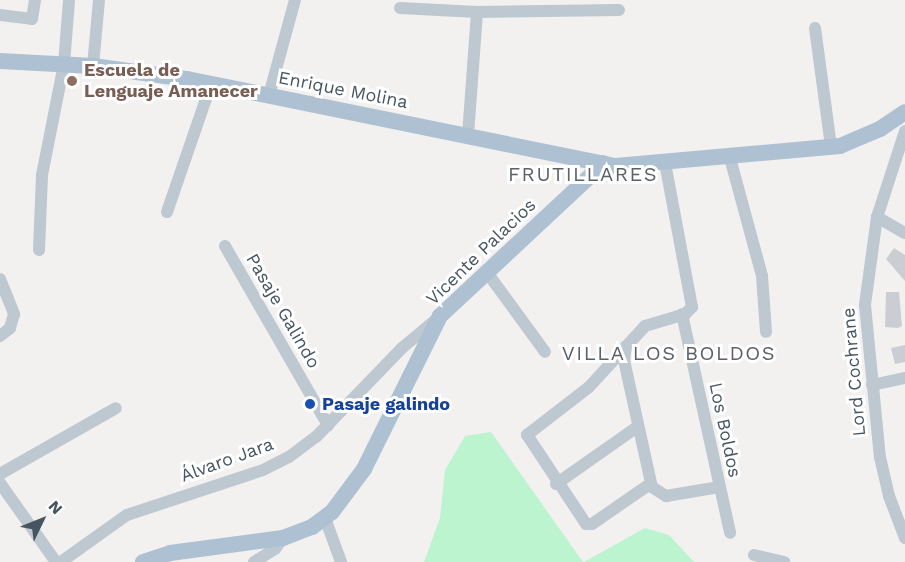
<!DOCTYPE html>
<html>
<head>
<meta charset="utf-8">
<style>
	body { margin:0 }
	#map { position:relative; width:905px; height:562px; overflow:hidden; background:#f3f0f0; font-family:"Work Sans",sans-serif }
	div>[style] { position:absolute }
	.green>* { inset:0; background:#bbf4cf }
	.building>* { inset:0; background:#caced3 }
	.minor>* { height:12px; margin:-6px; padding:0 6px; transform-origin:6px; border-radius:6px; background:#bdc8d1 }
	.major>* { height:16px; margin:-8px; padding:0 8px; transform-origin:8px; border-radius:8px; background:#adc1d2 }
	.dots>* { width:16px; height:16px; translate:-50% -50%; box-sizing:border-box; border:3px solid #fff; border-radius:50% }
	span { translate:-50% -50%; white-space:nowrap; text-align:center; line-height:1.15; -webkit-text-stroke:6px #fff; paint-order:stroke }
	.education-label { font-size:18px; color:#785e54; font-weight:700 }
	.left { translate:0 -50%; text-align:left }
	.street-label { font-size:18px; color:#465560 }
	.transit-label { font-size:18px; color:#164399; font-weight:700 }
	.neighbourhood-label { font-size:20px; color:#5c6166; letter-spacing:1.5px }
	.north { position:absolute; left:12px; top:490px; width:60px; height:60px; -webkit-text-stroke:4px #fff; paint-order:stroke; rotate:47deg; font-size:16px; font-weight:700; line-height:24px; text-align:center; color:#465560 }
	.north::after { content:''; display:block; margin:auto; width:21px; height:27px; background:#465560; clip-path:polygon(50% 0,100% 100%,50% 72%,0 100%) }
</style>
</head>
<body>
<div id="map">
	<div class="green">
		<div style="clip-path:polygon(491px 432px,583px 562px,424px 562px,440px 518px,445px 470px,465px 436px)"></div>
		<div style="clip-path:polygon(645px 528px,669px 535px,694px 562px,584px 562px)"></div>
	</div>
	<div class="building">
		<div style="clip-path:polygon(894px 248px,905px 255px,905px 281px,886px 259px)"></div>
		<div style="clip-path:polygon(886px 292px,899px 292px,902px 326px,898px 328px,885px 327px)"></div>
		<div style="clip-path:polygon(905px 345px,905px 362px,895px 364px,891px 348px)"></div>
	</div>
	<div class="minor">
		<div style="left:400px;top:8px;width:77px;rotate:3deg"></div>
		<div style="left:477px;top:12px;width:142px;rotate:-0.8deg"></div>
		<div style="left:0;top:15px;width:32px;rotate:7deg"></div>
		<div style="left:32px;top:19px;width:19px;rotate:-81deg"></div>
		<div style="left:815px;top:28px;width:120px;rotate:82.3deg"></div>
		<div style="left:93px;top:66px;width:66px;rotate:-84.8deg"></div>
		<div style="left:269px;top:95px;width:98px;rotate:-74.7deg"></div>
		<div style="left:905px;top:131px;width:90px;rotate:108deg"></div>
		<div style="left:877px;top:217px;width:89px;rotate:97.8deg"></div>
		<div style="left:865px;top:305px;width:153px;rotate:84.4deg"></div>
		<div style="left:880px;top:457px;width:40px;rotate:77deg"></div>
		<div style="left:889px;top:496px;width:45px;rotate:69.1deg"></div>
		<div style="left:468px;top:135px;width:123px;rotate:-85.8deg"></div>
		<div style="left:730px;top:158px;width:122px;rotate:74.8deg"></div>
		<div style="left:762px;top:276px;width:56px;rotate:85.9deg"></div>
		<div style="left:167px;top:212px;width:135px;rotate:-71deg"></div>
		<div style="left:877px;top:217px;width:32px;rotate:30deg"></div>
		<div style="left:225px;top:246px;width:207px;rotate:60.1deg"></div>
		<div style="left:39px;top:250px;width:75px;rotate:-87.7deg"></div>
		<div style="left:42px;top:175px;width:113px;rotate:-78.8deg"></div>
		<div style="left:64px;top:64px;width:64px;rotate:-85.5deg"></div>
		<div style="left:486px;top:271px;width:100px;rotate:53.9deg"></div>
		<div style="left:0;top:279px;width:38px;rotate:68deg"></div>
		<div style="left:14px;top:314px;width:15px;rotate:106deg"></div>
		<div style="left:10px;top:328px;width:13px;rotate:141deg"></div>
		<div style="left:682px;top:314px;width:224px;rotate:77.6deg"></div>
		<div style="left:626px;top:346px;width:14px;rotate:98deg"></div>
		<div style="left:624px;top:360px;width:130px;rotate:77.6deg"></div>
		<div style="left:652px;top:487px;width:17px;rotate:33deg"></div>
		<div style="left:666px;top:496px;width:54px;rotate:-9.6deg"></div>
		<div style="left:872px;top:385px;width:34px;rotate:-12deg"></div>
		<div style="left:0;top:474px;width:133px;rotate:-29.6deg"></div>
		<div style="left:0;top:483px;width:97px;rotate:54.7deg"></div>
		<div style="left:556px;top:484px;width:99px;rotate:-35.1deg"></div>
		<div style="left:650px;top:484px;width:70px;rotate:145.4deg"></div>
		<div style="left:592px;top:524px;width:6px;rotate:180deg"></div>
		<div style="left:586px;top:524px;width:107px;rotate:-123.5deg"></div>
		<div style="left:527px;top:435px;width:78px;rotate:-37.7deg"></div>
		<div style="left:589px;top:387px;width:83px;rotate:-47.4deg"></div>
		<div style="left:645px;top:326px;width:42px;rotate:-16.7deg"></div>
		<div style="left:685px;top:314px;width:10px;rotate:-45deg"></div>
		<div style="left:692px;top:307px;width:147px;rotate:-100.6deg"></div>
		<div style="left:325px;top:518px;width:47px;rotate:70deg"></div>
		<div style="left:754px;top:555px;width:31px;rotate:13deg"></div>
		<div style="left:61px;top:562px;width:81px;rotate:-35.5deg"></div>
		<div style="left:127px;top:515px;width:143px;rotate:-18.3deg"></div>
		<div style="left:263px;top:470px;width:29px;rotate:-27deg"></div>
		<div style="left:289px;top:457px;width:34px;rotate:-37deg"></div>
		<div style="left:316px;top:437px;width:124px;rotate:-46deg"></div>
		<div style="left:402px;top:348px;width:47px;rotate:-39.8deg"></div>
		<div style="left:254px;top:562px;width:25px;rotate:-32deg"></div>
		<div style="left:275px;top:549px;width:14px;rotate:-54deg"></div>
	</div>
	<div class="major">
		<div style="left:0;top:61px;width:93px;rotate:3.1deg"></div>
		<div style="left:93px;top:66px;width:95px;rotate:7.9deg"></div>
		<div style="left:187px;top:79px;width:438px;rotate:11.5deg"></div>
		<div style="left:616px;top:166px;width:225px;rotate:-5.1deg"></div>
		<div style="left:840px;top:146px;width:43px;rotate:-23deg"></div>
		<div style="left:880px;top:129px;width:30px;rotate:-34deg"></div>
		<div style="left:143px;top:562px;width:28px;rotate:-18deg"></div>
		<div style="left:170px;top:553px;width:114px;rotate:-7.6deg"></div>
		<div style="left:283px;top:538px;width:31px;rotate:-21deg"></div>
		<div style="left:312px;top:527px;width:25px;rotate:-37deg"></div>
		<div style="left:332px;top:512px;width:54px;rotate:-53.3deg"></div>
		<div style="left:364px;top:469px;width:171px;rotate:-63.6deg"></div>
		<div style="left:440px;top:316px;width:224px;rotate:-43deg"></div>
	</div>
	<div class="dots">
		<div style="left:72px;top:81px;background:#8d6e63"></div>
		<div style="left:310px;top:404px;background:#1a4fb4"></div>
	</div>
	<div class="education-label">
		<span class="left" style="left:84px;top:81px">Escuela de<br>Lenguaje Amanecer</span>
	</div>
	<div class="street-label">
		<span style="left:343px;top:90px;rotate:11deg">Enrique Molina</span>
		<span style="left:481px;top:252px;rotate:-44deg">Vicente Palacios</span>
		<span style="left:283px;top:311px;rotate:60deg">Pasaje Galindo</span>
		<span style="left:854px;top:372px;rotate:-95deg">Lord Cochrane</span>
		<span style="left:725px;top:430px;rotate:78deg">Los Boldos</span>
		<span style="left:227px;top:460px;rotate:-20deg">Álvaro Jara</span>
	</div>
	<div class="transit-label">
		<span class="left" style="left:322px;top:404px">Pasaje galindo</span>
	</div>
	<div class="neighbourhood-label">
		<span style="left:583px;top:174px">FRUTILLARES</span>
		<span style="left:669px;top:353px">VILLA LOS BOLDOS</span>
	</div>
	<div class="north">N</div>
</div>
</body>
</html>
